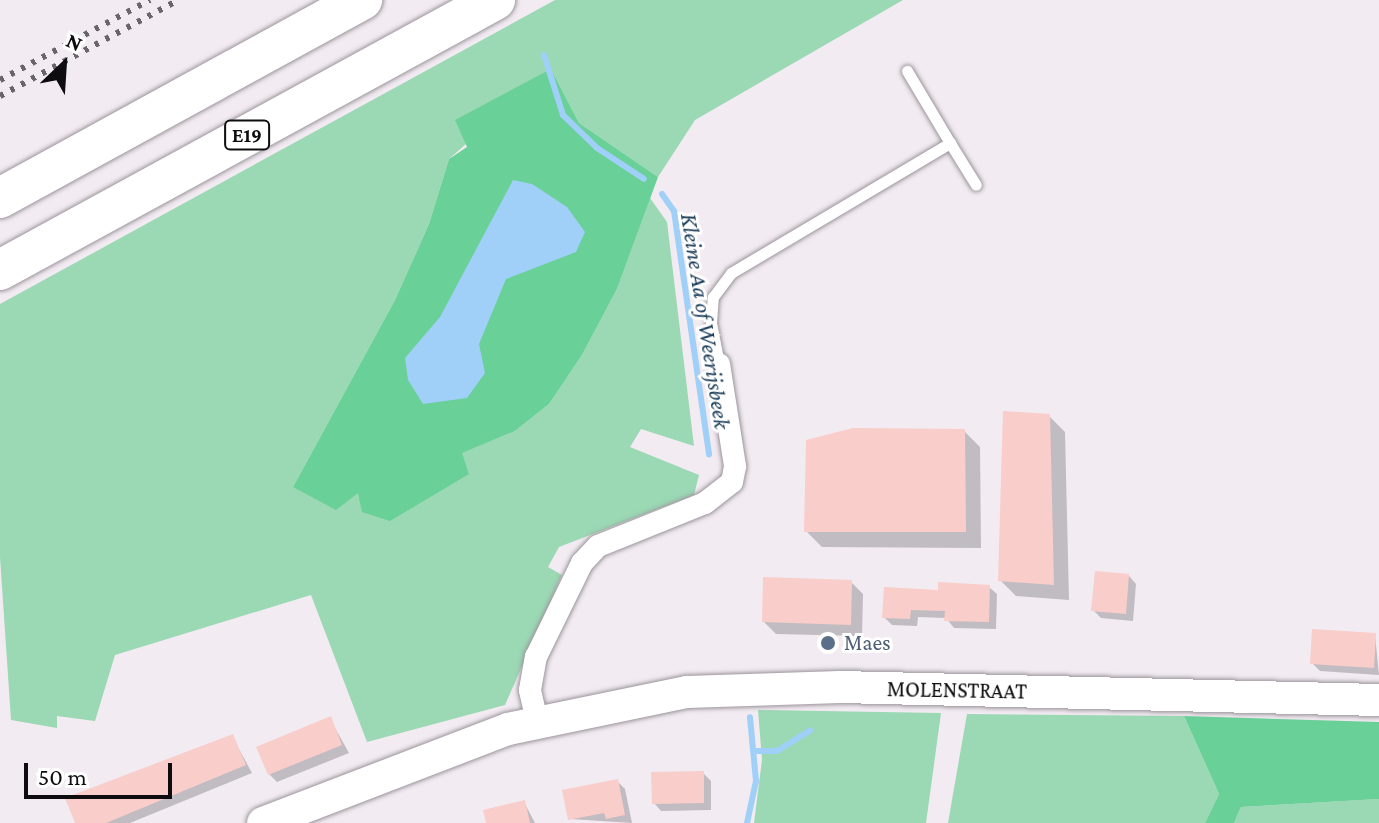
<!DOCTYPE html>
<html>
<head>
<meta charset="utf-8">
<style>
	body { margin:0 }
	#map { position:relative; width:1379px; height:823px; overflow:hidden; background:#f2ebf2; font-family:"Crimson Pro",serif }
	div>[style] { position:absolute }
	.green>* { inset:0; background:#9bd8b4 }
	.forest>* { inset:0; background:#69d098 }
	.water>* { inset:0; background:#a0cff8 }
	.shadow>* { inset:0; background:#0003 }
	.stream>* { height:6px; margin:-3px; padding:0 3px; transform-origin:3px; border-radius:3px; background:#a0cff8 }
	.building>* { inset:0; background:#f9cdc9 }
	.roads { filter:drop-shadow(0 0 2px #9b949b) drop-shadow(0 0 2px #9b949b) }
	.lane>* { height:11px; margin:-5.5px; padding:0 5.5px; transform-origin:5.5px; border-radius:5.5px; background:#fff }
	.street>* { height:22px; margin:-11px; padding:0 11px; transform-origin:11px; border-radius:11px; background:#fff }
	.secondary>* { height:32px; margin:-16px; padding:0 16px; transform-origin:16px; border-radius:16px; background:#fff }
	.highway>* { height:40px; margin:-20px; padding:0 20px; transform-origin:20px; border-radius:20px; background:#fff }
	.rail>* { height:6px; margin-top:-3px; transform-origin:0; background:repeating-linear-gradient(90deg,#696569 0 4px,transparent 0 12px) }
	.dots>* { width:22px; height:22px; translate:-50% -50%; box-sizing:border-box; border:4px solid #fff; border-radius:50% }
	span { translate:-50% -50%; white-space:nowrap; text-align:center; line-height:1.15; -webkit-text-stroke:6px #fff; paint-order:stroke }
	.shield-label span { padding:2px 6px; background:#fff; border:2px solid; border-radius:6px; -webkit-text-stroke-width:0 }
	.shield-label { font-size:20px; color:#0e0c0e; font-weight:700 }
	.service-label { font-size:22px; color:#4e5e75 }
	.left { translate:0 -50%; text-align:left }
	.street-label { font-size:22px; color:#0e0c0e }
	.water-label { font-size:24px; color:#1b3d59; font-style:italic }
	.north { position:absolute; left:24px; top:24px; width:80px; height:80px; -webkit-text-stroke:6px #fff; paint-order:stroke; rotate:25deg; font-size:22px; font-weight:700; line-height:32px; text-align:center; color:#0e0c0e }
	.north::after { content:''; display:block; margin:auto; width:28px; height:36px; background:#0e0c0e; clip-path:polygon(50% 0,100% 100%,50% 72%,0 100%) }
	.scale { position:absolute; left:24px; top:763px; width:148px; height:36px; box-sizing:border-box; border:4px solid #0e0c0e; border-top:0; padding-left:10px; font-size:24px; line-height:28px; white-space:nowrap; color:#0e0c0e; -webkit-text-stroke:6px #fff; paint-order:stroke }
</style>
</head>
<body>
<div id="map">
	<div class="green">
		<div style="clip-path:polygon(555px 0,903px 0,695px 120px,658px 177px,579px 123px,551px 69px,449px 159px,429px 224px,395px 300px,293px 487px,358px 493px,469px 474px,461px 453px,515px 431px,549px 404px,582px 355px,617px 289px,650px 198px,667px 222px,694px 446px,641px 429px,630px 447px,699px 475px,694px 495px,559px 547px,548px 567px,562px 575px,505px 705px,367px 742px,311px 595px,115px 655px,95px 721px,57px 716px,57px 728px,11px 720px,0 557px,0 304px)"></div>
		<div style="clip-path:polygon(758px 710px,941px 713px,926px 823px,754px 823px,762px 760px)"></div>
		<div style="clip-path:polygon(967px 714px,1184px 716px,1219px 794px,1205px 823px,948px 823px)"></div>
		<div style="clip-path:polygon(1379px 799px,1379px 823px,1234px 823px,1241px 807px)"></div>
	</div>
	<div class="forest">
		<div style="clip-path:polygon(551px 69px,579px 123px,658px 177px,617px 289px,582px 355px,549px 404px,515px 431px,462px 453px,469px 474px,390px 521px,362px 512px,358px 493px,336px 510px,293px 487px,395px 300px,429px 224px,449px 159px,467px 147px,455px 120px)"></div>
		<div style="clip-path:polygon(1184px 716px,1379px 722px,1379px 799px,1241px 807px,1234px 823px,1205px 823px,1219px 794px)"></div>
	</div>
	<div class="water">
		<div style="clip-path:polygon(513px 180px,532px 184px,567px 207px,585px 232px,576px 252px,506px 279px,479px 344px,485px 373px,467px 398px,423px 404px,408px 380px,405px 358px,440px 317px)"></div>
	</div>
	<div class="shadow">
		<div style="clip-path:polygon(1049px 416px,1065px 432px,1069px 600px,1016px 596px,1000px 580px)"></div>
		<div style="clip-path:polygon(964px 431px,980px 447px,981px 548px,822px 547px,806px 531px)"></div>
		<div style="clip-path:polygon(1129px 576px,1136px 584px,1133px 621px,1101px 618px,1093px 610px)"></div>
		<div style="clip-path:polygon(851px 582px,863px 594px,862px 636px,776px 634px,764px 622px)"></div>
		<div style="clip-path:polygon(989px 587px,997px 594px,996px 629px,954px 628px,946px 618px,918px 617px,917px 626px,892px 625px,884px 617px,940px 592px)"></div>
		<div style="clip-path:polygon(1375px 635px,1379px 675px,1320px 671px,1312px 663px)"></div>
		<div style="clip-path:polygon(330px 719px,349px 753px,277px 782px,269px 774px)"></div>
		<div style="clip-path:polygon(232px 736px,252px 773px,130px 823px,77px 823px)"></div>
		<div style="clip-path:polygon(703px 773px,711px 781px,711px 810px,661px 811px,654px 803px)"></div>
		<div style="clip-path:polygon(617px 781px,625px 789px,632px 823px,570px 819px)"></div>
		<div style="clip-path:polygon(524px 802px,535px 823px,488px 823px)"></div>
	</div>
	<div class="stream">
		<div style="left:544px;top:55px;width:63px;rotate:72.4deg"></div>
		<div style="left:563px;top:115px;width:47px;rotate:44.1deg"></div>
		<div style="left:597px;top:148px;width:56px;rotate:33.4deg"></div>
		<div style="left:662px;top:194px;width:21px;rotate:55deg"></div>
		<div style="left:674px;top:211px;width:246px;rotate:81.8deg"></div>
		<div style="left:756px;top:751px;width:21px"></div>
		<div style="left:777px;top:751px;width:39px;rotate:-32deg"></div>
		<div style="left:747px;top:823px;width:43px;rotate:-77.9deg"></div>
		<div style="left:756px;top:781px;width:64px;rotate:-95.4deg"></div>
	</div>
	<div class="building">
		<div style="clip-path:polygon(1003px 411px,1050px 414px,1054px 585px,998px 581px)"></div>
		<div style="clip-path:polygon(853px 428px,965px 429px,966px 532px,804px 532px,806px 440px)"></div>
		<div style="clip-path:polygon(1095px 571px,1129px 574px,1126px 614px,1091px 611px)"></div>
		<div style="clip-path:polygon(763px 577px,852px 580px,851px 625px,762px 622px)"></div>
		<div style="clip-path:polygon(938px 582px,990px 585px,989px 622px,944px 621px,945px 611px,911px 610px,910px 619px,882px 618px,884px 587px,938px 590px)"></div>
		<div style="clip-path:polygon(1312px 629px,1376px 633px,1374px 668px,1310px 664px)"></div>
		<div style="clip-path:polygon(331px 716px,342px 745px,268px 775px,256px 747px)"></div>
		<div style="clip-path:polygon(233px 734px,246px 765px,106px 823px,75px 823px,65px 798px)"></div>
		<div style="clip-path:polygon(704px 771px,704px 803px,652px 804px,651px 772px)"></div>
		<div style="clip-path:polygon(618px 779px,625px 815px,606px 819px,604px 813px,568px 820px,562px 790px)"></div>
		<div style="clip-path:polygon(525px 800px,530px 823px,486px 823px,483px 810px)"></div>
	</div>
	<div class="roads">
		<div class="lane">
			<div style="left:950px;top:143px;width:49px;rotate:58.2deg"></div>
			<div style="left:719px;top:364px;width:42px;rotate:-101deg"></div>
			<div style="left:711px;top:323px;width:26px;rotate:-86deg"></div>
			<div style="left:713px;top:297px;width:30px;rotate:-53deg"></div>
			<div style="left:731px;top:273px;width:255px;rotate:-30.7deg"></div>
			<div style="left:950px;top:143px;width:84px;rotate:-120.8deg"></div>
		</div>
		<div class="street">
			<div style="left:537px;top:721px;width:32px;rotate:-103deg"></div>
			<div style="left:530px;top:690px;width:34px;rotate:-80deg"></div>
			<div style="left:536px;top:657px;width:105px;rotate:-63.9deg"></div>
			<div style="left:582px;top:563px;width:23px;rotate:-47deg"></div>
			<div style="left:598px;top:546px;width:115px;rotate:-21.9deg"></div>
			<div style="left:705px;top:503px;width:34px;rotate:-38deg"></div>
			<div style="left:732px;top:482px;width:16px;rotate:-79deg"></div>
			<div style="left:735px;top:466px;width:103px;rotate:-98.9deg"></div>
		</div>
		<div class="secondary">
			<div style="left:263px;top:823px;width:262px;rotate:-21deg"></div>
			<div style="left:508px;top:729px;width:183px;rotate:-11.7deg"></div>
			<div style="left:687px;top:692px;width:153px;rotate:-1.9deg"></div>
			<div style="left:840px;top:687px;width:539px;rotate:1.38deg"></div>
		</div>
		<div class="highway">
			<div style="left:0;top:198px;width:413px;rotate:-28.7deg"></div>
			<div style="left:0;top:270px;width:564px;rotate:-28.61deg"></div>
		</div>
	</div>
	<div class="rail">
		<div style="left:0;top:80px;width:170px;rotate:-28.1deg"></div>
		<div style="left:0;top:96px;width:202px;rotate:-28.3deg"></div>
	</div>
	<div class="dots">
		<div style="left:828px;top:643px;background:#5c6f8a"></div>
	</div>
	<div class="shield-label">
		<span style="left:247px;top:135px">E19</span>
	</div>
	<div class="service-label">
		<span class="left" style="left:844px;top:643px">Maes</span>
	</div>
	<div class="street-label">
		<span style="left:957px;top:690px;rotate:1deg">MOLENSTRAAT</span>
	</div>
	<div class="water-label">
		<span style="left:706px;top:321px;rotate:81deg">Kleine Aa of Weerijsbeek</span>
	</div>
	<div class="north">N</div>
	<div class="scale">50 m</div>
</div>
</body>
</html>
